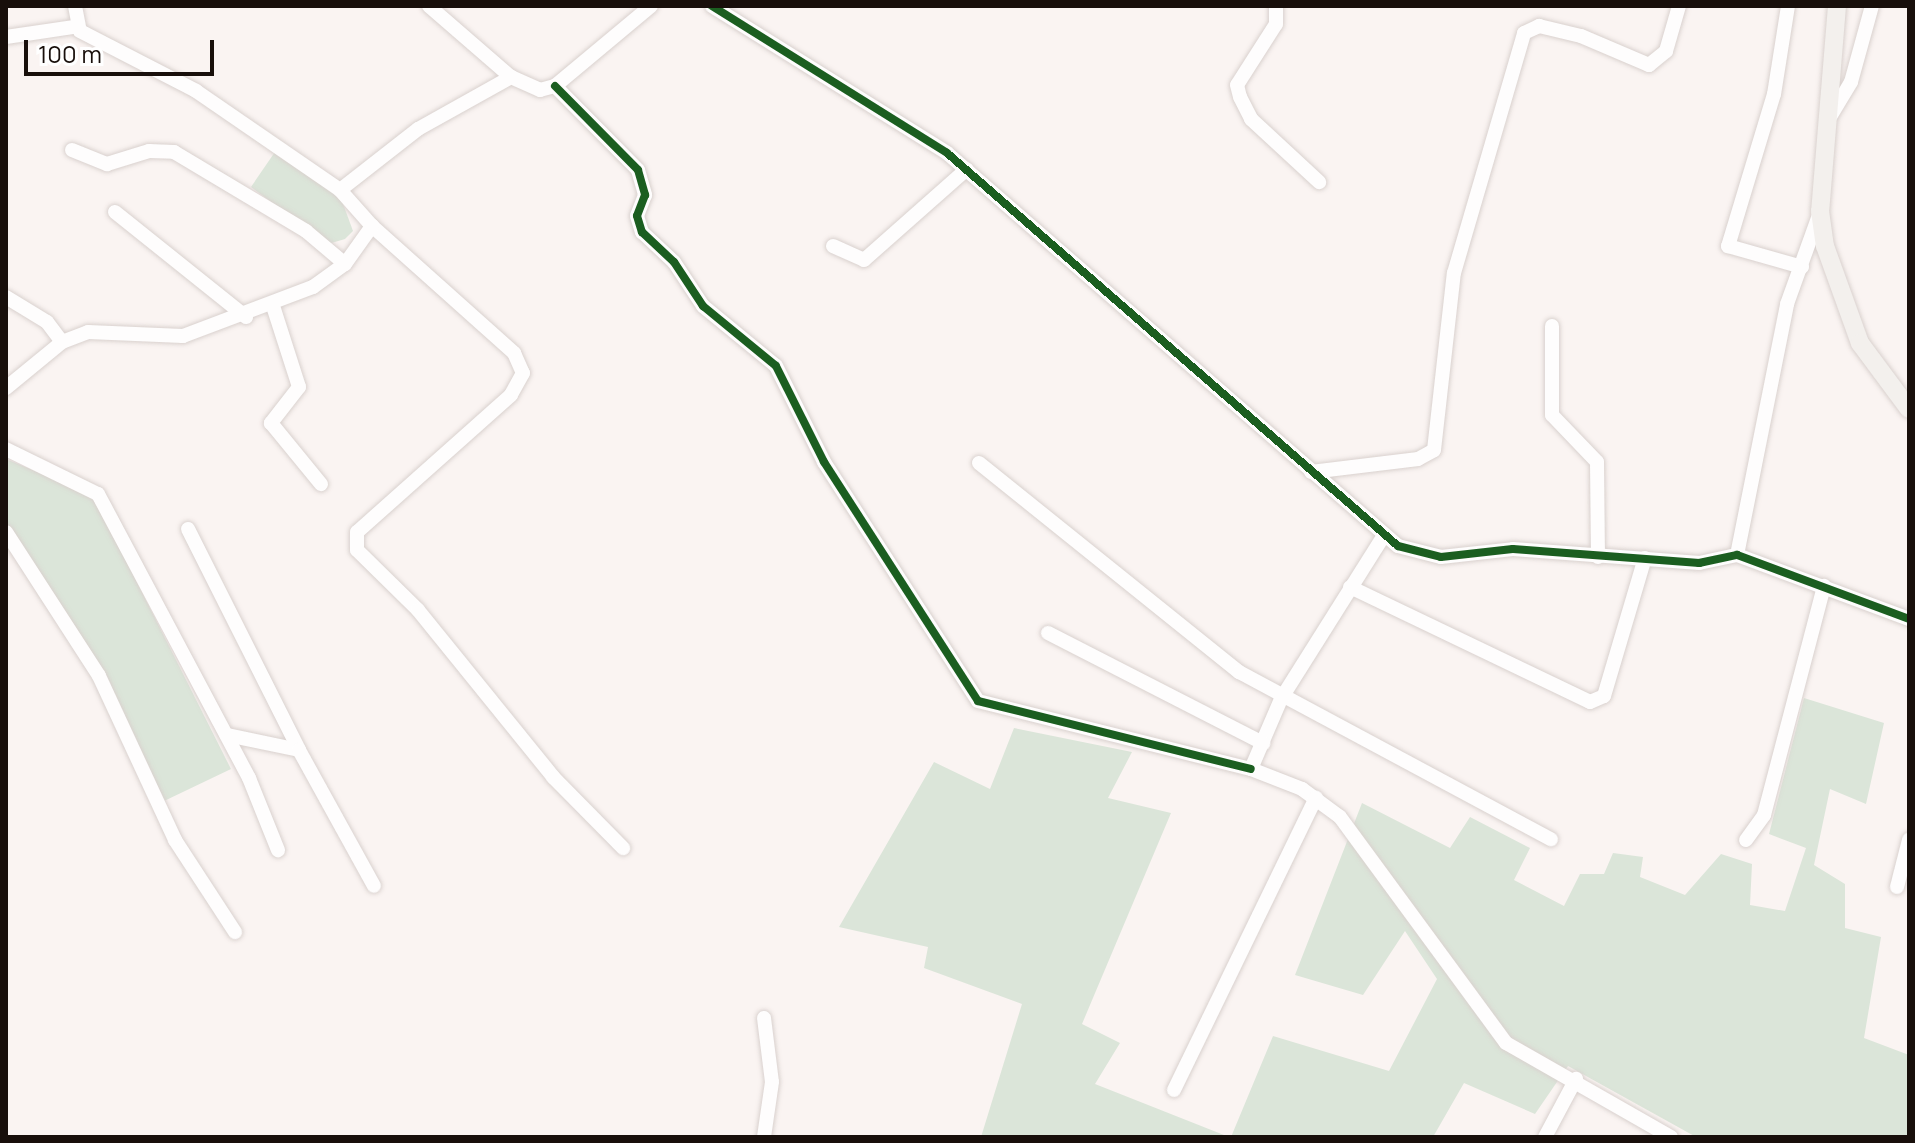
<!DOCTYPE html>
<html>
<head>
<meta charset="utf-8">
<style>
	body { margin:0 }
	#map { position:relative; width:1915px; height:1143px; overflow:hidden; background:#faf4f2; font-family:Manrope,sans-serif }
	div>[style] { position:absolute }
	.green>* { inset:0; background:#dbe5d9 }
	.roads { filter:drop-shadow(0 0 2px #d9d1ce) drop-shadow(0 0 2px #d9d1ce) }
	.street>* { height:14px; margin:-7px; padding:0 7px; transform-origin:7px; border-radius:7px; background:#fefdfd }
	.secondary>* { height:18px; margin:-9px; padding:0 9px; transform-origin:9px; border-radius:9px; background:#f3f0ed }
	.cycleway>* { height:8px; margin:-4px; padding:0 4px; transform-origin:4px; border-radius:4px; background:#1b5e20 }
	span { translate:-50% -50%; white-space:nowrap; text-align:center; line-height:1.15; -webkit-text-stroke:6px #fff; paint-order:stroke }
	.frame { position:absolute; inset:0; border:8px solid #180f0b; pointer-events:none }
	.scale { position:absolute; left:24px; top:40px; width:190px; height:36px; box-sizing:border-box; border:4px solid #180f0b; border-top:0; padding-left:10px; font-size:24px; line-height:28px; white-space:nowrap; color:#180f0b; -webkit-text-stroke:6px #fff; paint-order:stroke }
</style>
</head>
<body>
<div id="map">
	<div class="green">
		<div style="clip-path:polygon(277px 149px,342px 201px,353px 231px,345px 239px,328px 244px,251px 187px)"></div>
		<div style="clip-path:polygon(6px 459px,88px 493px,100px 509px,231px 769px,162px 802px,102px 670px,6px 522px)"></div>
		<div style="clip-path:polygon(1804px 698px,1884px 723px,1866px 804px,1830px 789px,1814px 865px,1845px 884px,1845px 928px,1881px 937px,1864px 1038px,1909px 1055px,1909px 1137px,1696px 1137px,1568px 1066px,1535px 1114px,1464px 1083px,1433px 1137px,1231px 1137px,1273px 1036px,1389px 1071px,1437px 979px,1405px 931px,1363px 995px,1295px 975px,1362px 803px,1450px 848px,1470px 817px,1530px 848px,1514px 880px,1564px 906px,1580px 874px,1604px 874px,1613px 853px,1643px 857px,1640px 877px,1685px 895px,1721px 854px,1752px 864px,1750px 905px,1785px 911px,1806px 848px,1769px 834px)"></div>
		<div style="clip-path:polygon(1014px 728px,1132px 752px,1108px 798px,1171px 813px,1082px 1024px,1120px 1043px,1095px 1084px,1229px 1137px,981px 1137px,1022px 1004px,924px 968px,928px 947px,839px 927px,934px 762px,990px 789px)"></div>
	</div>
	<div class="roads">
		<div class="street">
			<div style="left:75px;top:6px;width:25px;rotate:79deg"></div>
			<div style="left:80px;top:31px;width:131px;rotate:27.3deg"></div>
			<div style="left:196px;top:91px;width:175px;rotate:34.5deg"></div>
			<div style="left:429px;top:6px;width:108px;rotate:40.9deg"></div>
			<div style="left:511px;top:77px;width:32px;rotate:24deg"></div>
			<div style="left:540px;top:90px;width:16px;rotate:-15deg"></div>
			<div style="left:555px;top:86px;width:125px;rotate:-39.8deg"></div>
			<div style="left:712px;top:6px;width:277px;rotate:32deg"></div>
			<div style="left:947px;top:153px;width:598px;rotate:41.07deg"></div>
			<div style="left:1398px;top:546px;width:44px;rotate:14.3deg"></div>
			<div style="left:1441px;top:557px;width:72px;rotate:-6.3deg"></div>
			<div style="left:1513px;top:549px;width:187px;rotate:4.3deg"></div>
			<div style="left:1699px;top:563px;width:39px;rotate:-12deg"></div>
			<div style="left:1737px;top:555px;width:184px;rotate:20.4deg"></div>
			<div style="left:1276px;top:6px;width:18px;rotate:90deg"></div>
			<div style="left:1276px;top:24px;width:72px;rotate:122.6deg"></div>
			<div style="left:1237px;top:85px;width:12px;rotate:76deg"></div>
			<div style="left:1240px;top:97px;width:25px;rotate:63deg"></div>
			<div style="left:1251px;top:119px;width:93px;rotate:42.8deg"></div>
			<div style="left:1788px;top:6px;width:89px;rotate:99deg"></div>
			<div style="left:1774px;top:94px;width:159px;rotate:106.8deg"></div>
			<div style="left:1728px;top:246px;width:77px;rotate:15.8deg"></div>
			<div style="left:6px;top:37px;width:69px;rotate:-8.4deg"></div>
			<div style="left:555px;top:86px;width:118px;rotate:45.3deg"></div>
			<div style="left:638px;top:170px;width:26px;rotate:74deg"></div>
			<div style="left:645px;top:195px;width:22px;rotate:111deg"></div>
			<div style="left:637px;top:216px;width:17px;rotate:73deg"></div>
			<div style="left:642px;top:232px;width:44px;rotate:43.2deg"></div>
			<div style="left:674px;top:262px;width:53px;rotate:56.6deg"></div>
			<div style="left:703px;top:306px;width:94px;rotate:39.4deg"></div>
			<div style="left:776px;top:366px;width:107px;rotate:63.4deg"></div>
			<div style="left:824px;top:462px;width:284px;rotate:57.2deg"></div>
			<div style="left:978px;top:701px;width:281px;rotate:14deg"></div>
			<div style="left:1830px;top:117px;width:41px;rotate:-59deg"></div>
			<div style="left:1851px;top:82px;width:79px;rotate:-74.6deg"></div>
			<div style="left:72px;top:150px;width:38px;rotate:22deg"></div>
			<div style="left:107px;top:164px;width:44px;rotate:-17.2deg"></div>
			<div style="left:149px;top:151px;width:25px;rotate:2deg"></div>
			<div style="left:174px;top:152px;width:154px;rotate:30.9deg"></div>
			<div style="left:306px;top:231px;width:51px;rotate:40.2deg"></div>
			<div style="left:115px;top:212px;width:168px;rotate:38.7deg"></div>
			<div style="left:372px;top:226px;width:191px;rotate:41.8deg"></div>
			<div style="left:514px;top:353px;width:22px;rotate:66deg"></div>
			<div style="left:523px;top:373px;width:25px;rotate:119deg"></div>
			<div style="left:511px;top:395px;width:206px;rotate:138.3deg"></div>
			<div style="left:357px;top:532px;width:18px;rotate:90deg"></div>
			<div style="left:357px;top:550px;width:86px;rotate:44.5deg"></div>
			<div style="left:418px;top:610px;width:215px;rotate:51deg"></div>
			<div style="left:553px;top:777px;width:100px;rotate:45.4deg"></div>
			<div style="left:833px;top:246px;width:34px;rotate:24deg"></div>
			<div style="left:864px;top:260px;width:137px;rotate:-41.5deg"></div>
			<div style="left:6px;top:297px;width:48px;rotate:31.4deg"></div>
			<div style="left:47px;top:322px;width:25px;rotate:53deg"></div>
			<div style="left:273px;top:306px;width:85px;rotate:72.2deg"></div>
			<div style="left:299px;top:387px;width:46px;rotate:127.9deg"></div>
			<div style="left:271px;top:423px;width:79px;rotate:50.7deg"></div>
			<div style="left:1552px;top:326px;width:89px;rotate:90deg"></div>
			<div style="left:1552px;top:415px;width:65px;rotate:46.2deg"></div>
			<div style="left:1597px;top:462px;width:95px;rotate:89.4deg"></div>
			<div style="left:6px;top:388px;width:72px;rotate:-39.4deg"></div>
			<div style="left:62px;top:342px;width:28px;rotate:-21deg"></div>
			<div style="left:88px;top:332px;width:95px;rotate:2.4deg"></div>
			<div style="left:183px;top:336px;width:139px;rotate:-20.7deg"></div>
			<div style="left:313px;top:287px;width:39px;rotate:-36deg"></div>
			<div style="left:345px;top:264px;width:47px;rotate:-54.6deg"></div>
			<div style="left:372px;top:226px;width:48px;rotate:-131.6deg"></div>
			<div style="left:340px;top:190px;width:99px;rotate:-38deg"></div>
			<div style="left:418px;top:129px;width:107px;rotate:-29.2deg"></div>
			<div style="left:6px;top:449px;width:102px;rotate:26.1deg"></div>
			<div style="left:98px;top:494px;width:322px;rotate:62deg"></div>
			<div style="left:249px;top:778px;width:78px;rotate:68.1deg"></div>
			<div style="left:979px;top:463px;width:334px;rotate:38.8deg"></div>
			<div style="left:1239px;top:672px;width:354px;rotate:28.2deg"></div>
			<div style="left:1311px;top:472px;width:108px;rotate:-6.9deg"></div>
			<div style="left:1418px;top:459px;width:18px;rotate:-29deg"></div>
			<div style="left:1434px;top:450px;width:178px;rotate:-83.6deg"></div>
			<div style="left:1454px;top:273px;width:250px;rotate:-73.7deg"></div>
			<div style="left:1524px;top:33px;width:17px;rotate:-25deg"></div>
			<div style="left:1539px;top:26px;width:43px;rotate:13.4deg"></div>
			<div style="left:1581px;top:36px;width:74px;rotate:23.1deg"></div>
			<div style="left:1649px;top:65px;width:22px;rotate:-39deg"></div>
			<div style="left:1666px;top:51px;width:47px;rotate:-73.9deg"></div>
			<div style="left:188px;top:529px;width:247px;rotate:63.3deg"></div>
			<div style="left:299px;top:750px;width:74px;rotate:-168.2deg"></div>
			<div style="left:6px;top:532px;width:171px;rotate:57.1deg"></div>
			<div style="left:99px;top:676px;width:181px;rotate:65.1deg"></div>
			<div style="left:175px;top:840px;width:110px;rotate:56.9deg"></div>
			<div style="left:1383px;top:537px;width:191px;rotate:122.2deg"></div>
			<div style="left:1281px;top:699px;width:76px;rotate:113.2deg"></div>
			<div style="left:1251px;top:769px;width:55px;rotate:21.4deg"></div>
			<div style="left:1302px;top:789px;width:47px;rotate:36.4deg"></div>
			<div style="left:1340px;top:817px;width:280px;rotate:53.7deg"></div>
			<div style="left:1506px;top:1043px;width:190px;rotate:29.7deg"></div>
			<div style="left:1737px;top:555px;width:256px;rotate:-78.7deg"></div>
			<div style="left:1787px;top:304px;width:95px;rotate:-70.2deg"></div>
			<div style="left:1350px;top:587px;width:266px;rotate:25.6deg"></div>
			<div style="left:1590px;top:702px;width:15px;rotate:-23deg"></div>
			<div style="left:1604px;top:696px;width:144px;rotate:-73.5deg"></div>
			<div style="left:1048px;top:633px;width:242px;rotate:27.1deg"></div>
			<div style="left:299px;top:750px;width:155px;rotate:61.1deg"></div>
			<div style="left:1746px;top:840px;width:31px;rotate:-54deg"></div>
			<div style="left:1764px;top:815px;width:237px;rotate:-75.3deg"></div>
			<div style="left:1897px;top:887px;width:49px;rotate:-75.7deg"></div>
			<div style="left:764px;top:1018px;width:64px;rotate:82.9deg"></div>
			<div style="left:772px;top:1082px;width:56px;rotate:98.3deg"></div>
			<div style="left:1174px;top:1090px;width:325px;rotate:-64.1deg"></div>
			<div style="left:1545px;top:1137px;width:66px;rotate:-61.9deg"></div>
		</div>
		<div class="secondary">
			<div style="left:1837px;top:6px;width:206px;rotate:94.7deg"></div>
			<div style="left:1820px;top:211px;width:35px;rotate:82deg"></div>
			<div style="left:1825px;top:246px;width:103px;rotate:70.2deg"></div>
			<div style="left:1860px;top:343px;width:82px;rotate:53.4deg"></div>
		</div>
	</div>
	<div class="cycleway">
		<div style="left:712px;top:6px;width:277px;rotate:32deg"></div>
		<div style="left:947px;top:153px;width:598px;rotate:41.07deg"></div>
		<div style="left:1398px;top:546px;width:44px;rotate:14.3deg"></div>
		<div style="left:1441px;top:557px;width:72px;rotate:-6.3deg"></div>
		<div style="left:1513px;top:549px;width:187px;rotate:4.3deg"></div>
		<div style="left:1699px;top:563px;width:39px;rotate:-12deg"></div>
		<div style="left:1737px;top:555px;width:184px;rotate:20.4deg"></div>
		<div style="left:555px;top:86px;width:118px;rotate:45.3deg"></div>
		<div style="left:638px;top:170px;width:26px;rotate:74deg"></div>
		<div style="left:645px;top:195px;width:22px;rotate:111deg"></div>
		<div style="left:637px;top:216px;width:17px;rotate:73deg"></div>
		<div style="left:642px;top:232px;width:44px;rotate:43.2deg"></div>
		<div style="left:674px;top:262px;width:53px;rotate:56.6deg"></div>
		<div style="left:703px;top:306px;width:94px;rotate:39.4deg"></div>
		<div style="left:776px;top:366px;width:107px;rotate:63.4deg"></div>
		<div style="left:824px;top:462px;width:284px;rotate:57.2deg"></div>
		<div style="left:978px;top:701px;width:281px;rotate:14deg"></div>
	</div>
	<div class="frame"></div>
	<div class="scale">100 m</div>
</div>
</body>
</html>
